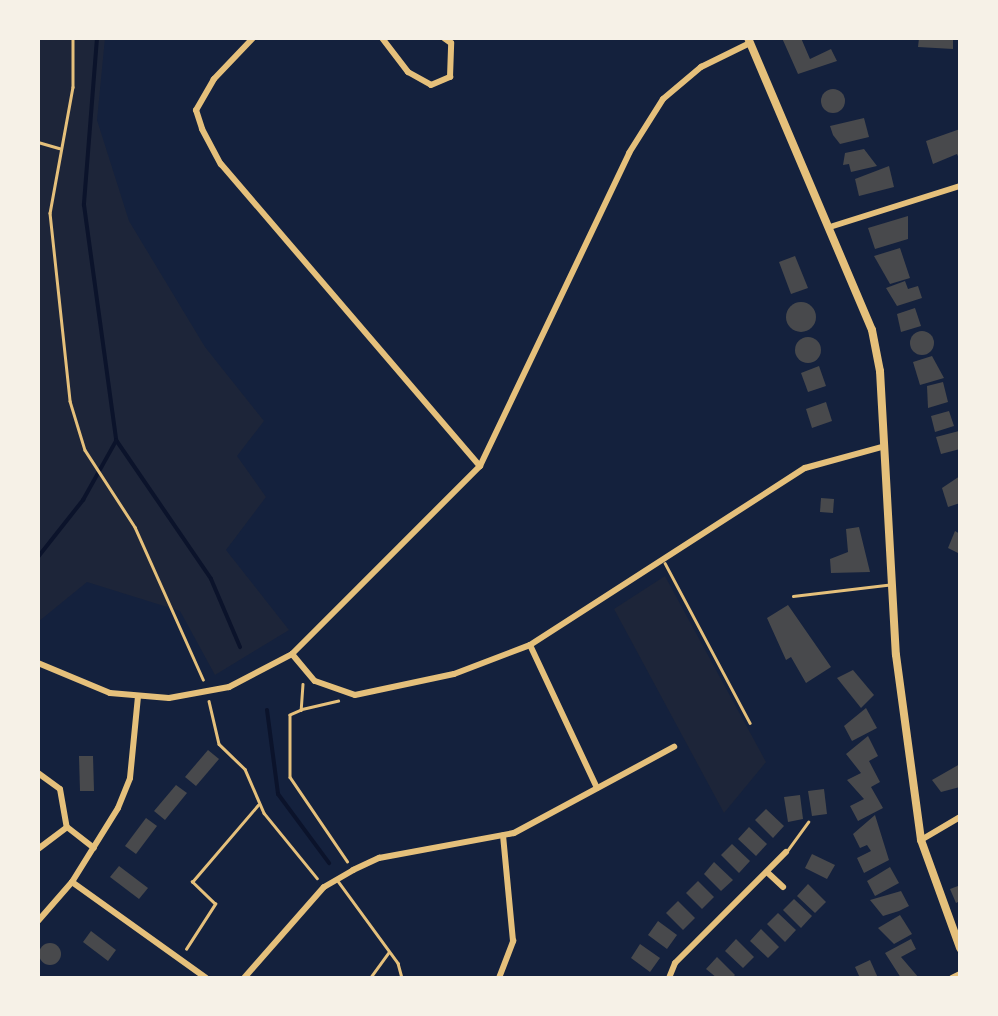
<!DOCTYPE html>
<html>
<head>
<meta charset="utf-8">
<style>
	body { margin:0 }
	#map { position:relative; width:998px; height:1016px; overflow:hidden; background:#14213d; font-family:"Roboto Condensed",sans-serif }
	div>[style] { position:absolute }
	.green>* { inset:0; background:#1d2539 }
	.stream>* { height:4px; margin:-2px; padding:0 2px; transform-origin:2px; border-radius:2px; background:#0b132b }
	.building>* { inset:0; background:#48494c }
	.round { border-radius:50% }
	.path>* { height:2.5px; margin:-1.25px; padding:0 1.25px; transform-origin:1.25px; border-radius:1.25px; background:#e5c07b }
	.service>* { height:2.5px; margin:-1.25px; padding:0 1.25px; transform-origin:1.25px; border-radius:1.25px; background:#e5c07b }
	.minor>* { height:6px; margin:-3px; padding:0 3px; transform-origin:3px; border-radius:3px; background:#e5c07b }
	.tertiary>* { height:8px; margin:-4px; padding:0 4px; transform-origin:4px; border-radius:4px; background:#e5c07b }
	span { translate:-50% -50%; white-space:nowrap; text-align:center; line-height:1.15; -webkit-text-stroke:10px #f6f1e7; paint-order:stroke }
	.frame { position:absolute; inset:0; border:40px solid #f6f1e7; pointer-events:none }
</style>
</head>
<body>
<div id="map">
	<div class="green">
		<div style="clip-path:polygon(38px 38px,105px 38px,97px 120px,129px 221px,205px 347px,264px 421px,237px 456px,266px 497px,226px 550px,289px 630px,215px 675px,180px 611px,87px 582px,38px 622px)"></div>
		<div style="clip-path:polygon(665px 576px,766px 762px,724px 813px,614px 609px)"></div>
	</div>
	<div class="stream">
		<div style="left:97px;top:38px;width:168px;rotate:94.5deg"></div>
		<div style="left:84px;top:205px;width:237px;rotate:82.2deg"></div>
		<div style="left:116px;top:440px;width:168px;rotate:55.6deg"></div>
		<div style="left:211px;top:579px;width:74px;rotate:66.9deg"></div>
		<div style="left:38px;top:557px;width:73px;rotate:-51.7deg"></div>
		<div style="left:83px;top:500px;width:68px;rotate:-60.8deg"></div>
		<div style="left:267px;top:710px;width:85px;rotate:82.5deg"></div>
		<div style="left:278px;top:794px;width:86px;rotate:53.5deg"></div>
	</div>
	<div class="building">
		<div style="clip-path:polygon(782px 38px,801px 38px,810px 59px,831px 49px,837px 61px,798px 74px)"></div>
		<div style="clip-path:polygon(919px 38px,953px 38px,953px 49px,918px 47px)"></div>
		<div class="round" style="left:821px;top:89px;width:24px;height:24px"></div>
		<div style="clip-path:polygon(864px 118px,869px 137px,840px 144px,833px 135px,830px 126px)"></div>
		<div style="clip-path:polygon(960px 129px,960px 161px,957px 154px,933px 164px,926px 141px)"></div>
		<div style="clip-path:polygon(864px 149px,877px 166px,851px 172px,849px 164px,843px 165px,845px 153px)"></div>
		<div style="clip-path:polygon(889px 166px,894px 187px,859px 196px,855px 179px)"></div>
		<div style="clip-path:polygon(908px 216px,908px 239px,875px 249px,868px 228px)"></div>
		<div style="clip-path:polygon(900px 248px,910px 278px,890px 284px,874px 256px)"></div>
		<div style="clip-path:polygon(795px 256px,808px 288px,791px 294px,779px 262px)"></div>
		<div style="clip-path:polygon(905px 281px,908px 289px,918px 286px,922px 298px,897px 306px,886px 288px)"></div>
		<div class="round" style="left:786px;top:302px;width:30px;height:30px"></div>
		<div style="clip-path:polygon(915px 308px,921px 326px,901px 332px,897px 314px)"></div>
		<div class="round" style="left:910px;top:331px;width:24px;height:24px"></div>
		<div class="round" style="left:795px;top:337px;width:26px;height:26px"></div>
		<div style="clip-path:polygon(932px 356px,944px 378px,920px 385px,913px 362px)"></div>
		<div style="clip-path:polygon(819px 366px,826px 386px,808px 392px,801px 373px)"></div>
		<div style="clip-path:polygon(943px 382px,948px 402px,928px 408px,927px 386px)"></div>
		<div style="clip-path:polygon(826px 402px,832px 421px,812px 428px,806px 409px)"></div>
		<div style="clip-path:polygon(949px 411px,954px 426px,935px 432px,931px 416px)"></div>
		<div style="clip-path:polygon(959px 431px,960px 449px,941px 454px,936px 437px)"></div>
		<div style="clip-path:polygon(960px 476px,960px 503px,948px 507px,942px 488px)"></div>
		<div style="clip-path:polygon(821px 498px,834px 499px,833px 513px,820px 512px)"></div>
		<div style="clip-path:polygon(859px 527px,870px 572px,831px 573px,830px 559px,848px 552px,846px 529px)"></div>
		<div style="clip-path:polygon(955px 531px,960px 534px,960px 554px,948px 548px)"></div>
		<div style="clip-path:polygon(788px 605px,831px 667px,806px 683px,791px 657px,786px 660px,767px 618px)"></div>
		<div style="clip-path:polygon(853px 670px,874px 695px,861px 708px,837px 678px)"></div>
		<div style="clip-path:polygon(866px 708px,877px 728px,852px 741px,844px 726px)"></div>
		<div style="clip-path:polygon(868px 736px,878px 756px,869px 761px,880px 782px,871px 787px,883px 808px,858px 821px,850px 806px,864px 799px,847px 780px,861px 773px,846px 754px)"></div>
		<div style="clip-path:polygon(208px 750px,219px 759px,196px 786px,185px 777px)"></div>
		<div style="clip-path:polygon(79px 756px,93px 756px,94px 791px,80px 791px)"></div>
		<div style="clip-path:polygon(960px 764px,960px 787px,941px 792px,932px 780px)"></div>
		<div style="clip-path:polygon(176px 785px,187px 793px,165px 820px,154px 811px)"></div>
		<div style="clip-path:polygon(824px 789px,827px 814px,812px 816px,808px 791px)"></div>
		<div style="clip-path:polygon(800px 795px,803px 819px,788px 822px,784px 797px)"></div>
		<div style="clip-path:polygon(766px 809px,784px 826px,773px 838px,755px 820px)"></div>
		<div style="clip-path:polygon(875px 815px,889px 860px,864px 873px,857px 858px,871px 851px,867px 845px,860px 848px,853px 834px)"></div>
		<div style="clip-path:polygon(146px 818px,157px 826px,136px 854px,125px 846px)"></div>
		<div style="clip-path:polygon(749px 827px,767px 844px,756px 856px,738px 839px)"></div>
		<div style="clip-path:polygon(732px 844px,750px 861px,739px 873px,721px 855px)"></div>
		<div style="clip-path:polygon(812px 854px,835px 865px,827px 879px,805px 868px)"></div>
		<div style="clip-path:polygon(714px 862px,733px 880px,721px 891px,704px 874px)"></div>
		<div style="clip-path:polygon(119px 866px,148px 888px,139px 899px,110px 877px)"></div>
		<div style="clip-path:polygon(890px 867px,899px 883px,875px 896px,867px 881px)"></div>
		<div style="clip-path:polygon(698px 881px,714px 897px,702px 909px,686px 893px)"></div>
		<div style="clip-path:polygon(808px 884px,826px 902px,815px 913px,797px 896px)"></div>
		<div style="clip-path:polygon(958px 886px,960px 901px,956px 903px,950px 889px)"></div>
		<div style="clip-path:polygon(901px 891px,909px 906px,899px 911px,883px 916px,870px 900px)"></div>
		<div style="clip-path:polygon(794px 899px,812px 916px,801px 928px,783px 910px)"></div>
		<div style="clip-path:polygon(678px 901px,695px 918px,683px 930px,666px 913px)"></div>
		<div style="clip-path:polygon(778px 913px,796px 930px,785px 942px,767px 924px)"></div>
		<div style="clip-path:polygon(900px 915px,912px 934px,894px 944px,878px 928px)"></div>
		<div style="clip-path:polygon(658px 921px,677px 935px,667px 949px,648px 935px)"></div>
		<div style="clip-path:polygon(761px 929px,779px 947px,768px 958px,750px 941px)"></div>
		<div style="clip-path:polygon(91px 931px,116px 950px,108px 961px,83px 942px)"></div>
		<div style="clip-path:polygon(736px 939px,754px 957px,743px 968px,725px 951px)"></div>
		<div style="clip-path:polygon(911px 939px,916px 949px,901px 957px,919px 978px,901px 978px,885px 953px)"></div>
		<div class="round" style="left:39px;top:943px;width:22px;height:22px"></div>
		<div style="clip-path:polygon(640px 944px,660px 958px,650px 972px,631px 958px)"></div>
		<div style="clip-path:polygon(717px 957px,735px 975px,732px 978px,717px 978px,706px 969px)"></div>
		<div style="clip-path:polygon(870px 960px,878px 978px,860px 978px,855px 967px)"></div>
	</div>
	<div class="path">
		<div style="left:73px;top:38px;width:49px;rotate:90deg"></div>
		<div style="left:73px;top:87px;width:128px;rotate:100.3deg"></div>
		<div style="left:50px;top:213px;width:189px;rotate:83.9deg"></div>
		<div style="left:70px;top:401px;width:51px;rotate:73deg"></div>
		<div style="left:85px;top:450px;width:92px;rotate:57deg"></div>
		<div style="left:135px;top:527px;width:167px;rotate:65.9deg"></div>
		<div style="left:38px;top:142px;width:22px;rotate:16deg"></div>
		<div style="left:303px;top:684px;width:26px;rotate:94deg"></div>
		<div style="left:301px;top:710px;width:12px;rotate:156deg"></div>
		<div style="left:290px;top:715px;width:62px;rotate:90deg"></div>
		<div style="left:290px;top:777px;width:102px;rotate:55.8deg"></div>
		<div style="left:209px;top:701px;width:44px;rotate:76.9deg"></div>
		<div style="left:219px;top:744px;width:36px;rotate:44deg"></div>
		<div style="left:245px;top:769px;width:48px;rotate:66.6deg"></div>
		<div style="left:264px;top:813px;width:84px;rotate:50.8deg"></div>
		<div style="left:302px;top:709px;width:37px;rotate:-13deg"></div>
		<div style="left:186px;top:949px;width:54px;rotate:-57.2deg"></div>
		<div style="left:215px;top:904px;width:32px;rotate:-136deg"></div>
		<div style="left:192px;top:882px;width:101px;rotate:-49.4deg"></div>
	</div>
	<div class="service">
		<div style="left:665px;top:563px;width:181px;rotate:62deg"></div>
		<div style="left:793px;top:596px;width:95px;rotate:-6.7deg"></div>
		<div style="left:787px;top:851px;width:36px;rotate:-54deg"></div>
		<div style="left:338px;top:881px;width:102px;rotate:53.8deg"></div>
		<div style="left:398px;top:963px;width:16px;rotate:75deg"></div>
		<div style="left:370px;top:978px;width:31px;rotate:-54deg"></div>
	</div>
	<div class="minor">
		<div style="left:253px;top:38px;width:57px;rotate:133.6deg"></div>
		<div style="left:214px;top:79px;width:36px;rotate:120deg"></div>
		<div style="left:196px;top:110px;width:20px;rotate:72deg"></div>
		<div style="left:202px;top:129px;width:40px;rotate:62deg"></div>
		<div style="left:221px;top:164px;width:398px;rotate:49.4deg"></div>
		<div style="left:382px;top:38px;width:43px;rotate:52.6deg"></div>
		<div style="left:408px;top:72px;width:26px;rotate:29deg"></div>
		<div style="left:431px;top:85px;width:21px;rotate:-23deg"></div>
		<div style="left:450px;top:77px;width:34px;rotate:-88deg"></div>
		<div style="left:451px;top:43px;width:9px;rotate:-144deg"></div>
		<div style="left:833px;top:226px;width:133px;rotate:-17.5deg"></div>
		<div style="left:530px;top:645px;width:158px;rotate:64.9deg"></div>
		<div style="left:292px;top:654px;width:35px;rotate:50deg"></div>
		<div style="left:315px;top:681px;width:42px;rotate:19.3deg"></div>
		<div style="left:355px;top:695px;width:101px;rotate:-12deg"></div>
		<div style="left:454px;top:674px;width:81px;rotate:-20.9deg"></div>
		<div style="left:530px;top:645px;width:327px;rotate:-32.8deg"></div>
		<div style="left:805px;top:468px;width:80px;rotate:-15.3deg"></div>
		<div style="left:38px;top:663px;width:78px;rotate:22.6deg"></div>
		<div style="left:110px;top:693px;width:59px;rotate:4.8deg"></div>
		<div style="left:169px;top:698px;width:61px;rotate:-10.4deg"></div>
		<div style="left:229px;top:687px;width:71px;rotate:-27.6deg"></div>
		<div style="left:292px;top:654px;width:266px;rotate:-45deg"></div>
		<div style="left:480px;top:466px;width:347px;rotate:-64.5deg"></div>
		<div style="left:629px;top:153px;width:64px;rotate:-57.8deg"></div>
		<div style="left:663px;top:99px;width:50px;rotate:-40.1deg"></div>
		<div style="left:701px;top:67px;width:55px;rotate:-26.1deg"></div>
		<div style="left:38px;top:773px;width:27px;rotate:36deg"></div>
		<div style="left:60px;top:789px;width:39px;rotate:80deg"></div>
		<div style="left:67px;top:827px;width:34px;rotate:38deg"></div>
		<div style="left:921px;top:840px;width:45px;rotate:-30.5deg"></div>
		<div style="left:38px;top:849px;width:36px;rotate:-37deg"></div>
		<div style="left:767px;top:872px;width:22px;rotate:43deg"></div>
		<div style="left:72px;top:882px;width:165px;rotate:35.6deg"></div>
		<div style="left:38px;top:921px;width:52px;rotate:-48.9deg"></div>
		<div style="left:72px;top:882px;width:87px;rotate:-58.1deg"></div>
		<div style="left:118px;top:808px;width:32px;rotate:-68deg"></div>
		<div style="left:130px;top:778px;width:81px;rotate:-84.4deg"></div>
		<div style="left:244px;top:978px;width:121px;rotate:-48.7deg"></div>
		<div style="left:324px;top:887px;width:34px;rotate:-30deg"></div>
		<div style="left:353px;top:870px;width:29px;rotate:-25deg"></div>
		<div style="left:379px;top:858px;width:137px;rotate:-10.5deg"></div>
		<div style="left:514px;top:833px;width:182px;rotate:-28.3deg"></div>
		<div style="left:499px;top:978px;width:40px;rotate:-69deg"></div>
		<div style="left:513px;top:941px;width:106px;rotate:-95.4deg"></div>
		<div style="left:669px;top:978px;width:16px;rotate:-68deg"></div>
		<div style="left:675px;top:963px;width:157px;rotate:-45deg"></div>
		<div style="left:952px;top:978px;width:9px;rotate:-27deg"></div>
	</div>
	<div class="tertiary">
		<div style="left:748px;top:38px;width:317px;rotate:67deg"></div>
		<div style="left:872px;top:330px;width:42px;rotate:79deg"></div>
		<div style="left:880px;top:371px;width:284px;rotate:86.8deg"></div>
		<div style="left:896px;top:655px;width:187px;rotate:82.3deg"></div>
		<div style="left:921px;top:840px;width:115px;rotate:70.1deg"></div>
	</div>
	<div class="frame"></div>
</div>
</body>
</html>
